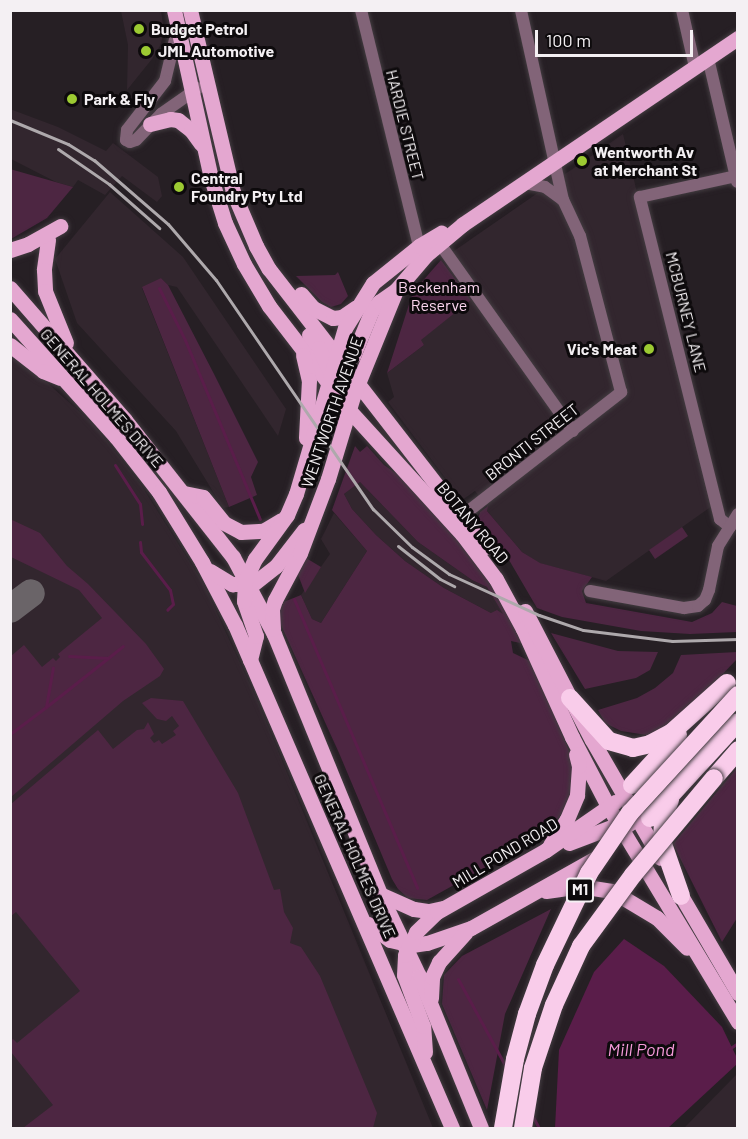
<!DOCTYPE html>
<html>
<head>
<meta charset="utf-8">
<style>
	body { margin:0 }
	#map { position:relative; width:748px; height:1139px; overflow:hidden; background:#261f24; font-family:Barlow,sans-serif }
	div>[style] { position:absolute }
	.built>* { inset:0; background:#32262e }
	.green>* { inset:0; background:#4d2642 }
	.water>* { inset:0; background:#5a1d4a }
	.stream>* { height:3px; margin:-1.5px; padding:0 1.5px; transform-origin:1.5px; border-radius:1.5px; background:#5a1d4a }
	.taxiway>* { height:28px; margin:-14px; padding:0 14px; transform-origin:14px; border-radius:14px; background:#6a6468 }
	.roads { filter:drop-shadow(0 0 2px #433c41) drop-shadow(0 0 2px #433c41) }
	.minor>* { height:12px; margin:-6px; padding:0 6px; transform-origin:6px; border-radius:6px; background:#826478 }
	.major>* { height:15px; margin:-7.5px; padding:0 7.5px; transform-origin:7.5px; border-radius:7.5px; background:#e4a7d0 }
	.highway>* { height:18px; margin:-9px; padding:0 9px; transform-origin:9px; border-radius:9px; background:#f9ccea }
	.rail>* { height:3px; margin:-1.5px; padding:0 1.5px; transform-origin:1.5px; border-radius:1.5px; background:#aea9ac }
	.bridges { filter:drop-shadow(0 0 2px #433c41) drop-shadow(0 0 2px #433c41) }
	.highway-bridge>* { height:18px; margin:-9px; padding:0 9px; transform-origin:9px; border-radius:9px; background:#f9ccea }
	.dots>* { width:16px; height:16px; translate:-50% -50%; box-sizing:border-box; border:3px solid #0d0a0c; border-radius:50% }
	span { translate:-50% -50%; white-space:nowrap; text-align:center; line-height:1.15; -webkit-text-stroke:6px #0d0a0c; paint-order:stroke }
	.shield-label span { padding:2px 4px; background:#0d0a0c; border:2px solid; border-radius:4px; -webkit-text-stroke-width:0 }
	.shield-label { font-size:15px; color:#f4f0f3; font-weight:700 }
	.poi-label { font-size:16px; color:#f4f0f3; font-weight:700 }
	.left { translate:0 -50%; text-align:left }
	.right { translate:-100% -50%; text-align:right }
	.street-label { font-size:16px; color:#f4f0f3 }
	.park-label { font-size:16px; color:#fbd5ee }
	.water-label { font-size:18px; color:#f79adb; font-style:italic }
	.frame { position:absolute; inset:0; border:12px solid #f4f0f3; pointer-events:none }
	.scale { position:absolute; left:535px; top:30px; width:158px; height:27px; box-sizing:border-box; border:3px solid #f4f0f3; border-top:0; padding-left:8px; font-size:18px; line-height:21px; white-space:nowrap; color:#f4f0f3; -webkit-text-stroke:4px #0d0a0c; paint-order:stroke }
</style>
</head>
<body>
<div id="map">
	<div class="built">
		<div style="clip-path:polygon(121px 11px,161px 11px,164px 32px,160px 46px,152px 59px,127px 90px,128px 45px)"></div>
		<div style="clip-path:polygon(10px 109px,58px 127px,106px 151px,113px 143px,158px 177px,162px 196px,157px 202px,122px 176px,105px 195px,78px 180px,73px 187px,56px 182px,11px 159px)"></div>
		<div style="clip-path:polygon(623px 134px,712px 506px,606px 581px,539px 563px,522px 552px,487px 511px,487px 506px,475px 491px,462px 500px,388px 402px,394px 397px,387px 373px,424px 345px,420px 340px,471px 300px,446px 266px,451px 253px)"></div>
		<div style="clip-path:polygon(110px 192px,183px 257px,286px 409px,278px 436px,177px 287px,168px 285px,161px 278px,142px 288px,229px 507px,223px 508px,176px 431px,77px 323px,55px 259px)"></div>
		<div style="clip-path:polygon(10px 349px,94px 425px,141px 485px,203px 583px,257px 700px,433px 1128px,11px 1128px)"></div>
		<div style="clip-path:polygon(360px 482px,418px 542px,472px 580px,487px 587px,504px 615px,491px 613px,444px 588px,405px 561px,376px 535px,352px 509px,344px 494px)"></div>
		<div style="clip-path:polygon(334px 513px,367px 551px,321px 623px,312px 619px,301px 595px,330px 554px,321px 539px)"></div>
		<div style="clip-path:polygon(737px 1074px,737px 1128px,684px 1128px)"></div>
	</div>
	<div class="green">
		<div style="clip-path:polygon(10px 169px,73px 187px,47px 218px,11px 239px)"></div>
		<div style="clip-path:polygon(441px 260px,471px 300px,421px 340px,424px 345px,387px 373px,413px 292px)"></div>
		<div style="clip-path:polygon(338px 272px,348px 296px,341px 304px,331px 307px,322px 302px,296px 276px,335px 275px)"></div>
		<div style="clip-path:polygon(161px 278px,168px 285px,214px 374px,258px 462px,251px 477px,257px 495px,229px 507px,142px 287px)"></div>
		<div style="clip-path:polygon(evenodd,355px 446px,360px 452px,367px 446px,384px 465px,407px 481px,485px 569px,525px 644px,511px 641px,513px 653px,532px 662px,570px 753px,574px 776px,570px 800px,559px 817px,542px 836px,427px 900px,408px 898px,398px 889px,392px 879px,339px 753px,281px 625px,278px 613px,281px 603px,301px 595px,312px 619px,321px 623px,367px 551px,332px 510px,355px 446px,360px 482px,418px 542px,472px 580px,487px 587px,503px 614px,497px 610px,491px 613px,444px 588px,405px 561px,376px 535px,352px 509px,344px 494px,360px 482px)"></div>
		<div style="clip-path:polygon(488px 506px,487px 511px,522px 552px,540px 563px,592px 577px,582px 591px,586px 603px,692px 622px,712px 613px,722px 602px,737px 606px,737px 632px,690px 634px,641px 631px,562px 617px,537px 608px,505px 553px,478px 519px,480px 512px)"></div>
		<div style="clip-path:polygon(10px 519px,40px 533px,67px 566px,88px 584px,146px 644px,164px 669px,160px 676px,123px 701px,11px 797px,11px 656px,24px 645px,42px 667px,53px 658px,56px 661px,60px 657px,58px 654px,102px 618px,79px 590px,11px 557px)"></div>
		<div style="clip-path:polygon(682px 527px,688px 536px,655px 559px,649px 550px)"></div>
		<div style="clip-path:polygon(306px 558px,321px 567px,305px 593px,297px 572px)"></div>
		<div style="clip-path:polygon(551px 633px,618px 651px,658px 652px,650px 670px,636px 678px,585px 689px)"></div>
		<div style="clip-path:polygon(737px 652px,737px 659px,695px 703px,653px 736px,621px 731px,605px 723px,598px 710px,637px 698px,655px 688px,673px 673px,681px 655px)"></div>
		<div style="clip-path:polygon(151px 698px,183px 701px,238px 793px,274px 890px,280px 889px,284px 912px,293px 928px,290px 943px,301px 947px,320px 976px,377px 1113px,373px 1128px,23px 1128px,53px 1105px,11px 1052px,11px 1041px,13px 1039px,17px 1043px,80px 991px,16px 912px,11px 916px,11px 804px,98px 730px,113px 749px,137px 730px,144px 729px,148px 722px,154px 734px,150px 738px,154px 743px,159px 740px,162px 744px,176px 735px,173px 731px,179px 726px,172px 716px,166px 721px,157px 719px,142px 703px)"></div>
		<div style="clip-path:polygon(737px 768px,737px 918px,722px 942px,673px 844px)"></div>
		<div style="clip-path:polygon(551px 909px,505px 1014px,487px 1110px,442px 1004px,444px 975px,462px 956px)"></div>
	</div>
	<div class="water">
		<div style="clip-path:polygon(624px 939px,664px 966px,722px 1027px,737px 1058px,737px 1064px,668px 1128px,555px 1128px,559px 1050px,594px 972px)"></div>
	</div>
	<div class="stream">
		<div style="left:159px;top:288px;width:58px;rotate:63.4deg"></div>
		<div style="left:185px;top:340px;width:194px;rotate:67.3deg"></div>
		<div style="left:115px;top:465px;width:46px;rotate:57.3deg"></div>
		<div style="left:140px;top:504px;width:20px;rotate:84deg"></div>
		<div style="left:140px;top:542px;width:10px;rotate:84deg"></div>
		<div style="left:141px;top:552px;width:48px;rotate:52.7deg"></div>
		<div style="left:170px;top:590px;width:14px;rotate:78deg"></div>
		<div style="left:173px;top:604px;width:8px;rotate:135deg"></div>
		<div style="left:294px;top:599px;width:314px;rotate:66.9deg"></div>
		<div style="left:108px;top:658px;width:19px;rotate:-39deg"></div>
		<div style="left:46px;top:707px;width:79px;rotate:-38.3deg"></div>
		<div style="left:108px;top:658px;width:39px;rotate:-177deg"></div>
		<div style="left:10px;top:734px;width:45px;rotate:-36.9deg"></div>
		<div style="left:46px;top:707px;width:40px;rotate:-80deg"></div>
		<div style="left:458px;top:979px;width:100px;rotate:61.4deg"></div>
		<div style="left:729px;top:1049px;width:11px;rotate:-34deg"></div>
		<div style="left:532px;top:1115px;width:15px;rotate:62deg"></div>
	</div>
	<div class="taxiway">
		<div style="left:10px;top:609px;width:26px;rotate:-37deg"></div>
	</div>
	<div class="roads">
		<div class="minor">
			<div style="left:361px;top:10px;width:243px;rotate:76.2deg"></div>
			<div style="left:682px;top:10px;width:58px;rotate:77.2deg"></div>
			<div style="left:177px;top:31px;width:51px;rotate:103.5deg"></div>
			<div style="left:165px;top:81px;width:62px;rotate:127.8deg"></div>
			<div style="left:127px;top:130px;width:10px;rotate:96deg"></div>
			<div style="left:126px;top:140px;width:4px;rotate:27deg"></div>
			<div style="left:130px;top:142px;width:6px;rotate:-18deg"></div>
			<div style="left:136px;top:140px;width:36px;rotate:-46deg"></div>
			<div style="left:161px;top:114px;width:45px;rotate:-35.1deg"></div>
			<div style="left:708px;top:58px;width:127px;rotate:76.8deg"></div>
			<div style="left:525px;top:183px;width:20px;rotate:11deg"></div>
			<div style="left:545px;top:187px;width:22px;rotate:36deg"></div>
			<div style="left:435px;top:237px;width:238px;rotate:54.6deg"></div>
			<div style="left:462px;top:516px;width:202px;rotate:-37.9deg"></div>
			<div style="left:621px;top:392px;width:161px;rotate:-104.7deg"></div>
			<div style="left:580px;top:236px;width:40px;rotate:-115deg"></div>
			<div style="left:563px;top:200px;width:195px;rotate:-102.5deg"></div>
			<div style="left:730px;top:527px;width:13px;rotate:-141deg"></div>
			<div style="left:720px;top:519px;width:332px;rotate:-104deg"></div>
			<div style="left:640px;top:197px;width:98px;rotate:-12.3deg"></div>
			<div style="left:590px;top:591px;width:96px;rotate:10.3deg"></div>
			<div style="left:684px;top:608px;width:14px;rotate:-8deg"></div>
			<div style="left:698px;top:606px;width:9px;rotate:-41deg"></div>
			<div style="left:705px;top:600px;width:11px;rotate:-68deg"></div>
			<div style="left:709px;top:590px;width:45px;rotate:-78.4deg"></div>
			<div style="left:718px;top:546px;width:38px;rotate:-58deg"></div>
		</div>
		<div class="major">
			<div style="left:174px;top:10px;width:172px;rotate:77.6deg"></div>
			<div style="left:211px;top:178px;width:47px;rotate:72.7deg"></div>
			<div style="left:225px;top:223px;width:45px;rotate:65.1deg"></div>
			<div style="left:244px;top:264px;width:49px;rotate:59.2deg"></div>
			<div style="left:269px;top:306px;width:131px;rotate:52.4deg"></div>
			<div style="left:349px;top:410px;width:168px;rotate:47.7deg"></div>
			<div style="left:462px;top:534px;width:56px;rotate:52.9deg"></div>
			<div style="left:496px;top:579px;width:57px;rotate:61.6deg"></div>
			<div style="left:523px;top:629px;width:119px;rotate:65.6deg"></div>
			<div style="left:572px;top:737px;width:80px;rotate:62.5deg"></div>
			<div style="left:609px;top:808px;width:250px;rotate:58.9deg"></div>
			<div style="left:190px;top:10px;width:187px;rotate:76.7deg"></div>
			<div style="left:233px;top:192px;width:59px;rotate:66.9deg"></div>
			<div style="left:256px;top:246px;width:26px;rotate:61deg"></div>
			<div style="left:269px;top:269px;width:352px;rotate:52.2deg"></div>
			<div style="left:150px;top:124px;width:21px;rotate:-14deg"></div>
			<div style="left:170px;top:119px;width:8px;rotate:7deg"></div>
			<div style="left:178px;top:120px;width:16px;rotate:38deg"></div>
			<div style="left:191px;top:130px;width:17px;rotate:54deg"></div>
			<div style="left:48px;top:240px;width:30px;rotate:98deg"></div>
			<div style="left:44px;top:270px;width:21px;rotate:87deg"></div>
			<div style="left:45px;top:291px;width:56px;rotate:68deg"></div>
			<div style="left:10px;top:250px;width:19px;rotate:-18deg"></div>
			<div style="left:28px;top:244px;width:37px;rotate:-29deg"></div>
			<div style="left:10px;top:288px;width:175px;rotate:48.9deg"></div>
			<div style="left:125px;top:420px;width:174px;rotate:51.8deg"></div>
			<div style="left:233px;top:557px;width:87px;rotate:62deg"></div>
			<div style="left:274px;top:634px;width:281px;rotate:67.8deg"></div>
			<div style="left:380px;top:894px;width:91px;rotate:64.6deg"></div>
			<div style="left:419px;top:976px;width:164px;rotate:67.8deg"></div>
			<div style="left:301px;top:294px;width:18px;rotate:49deg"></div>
			<div style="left:313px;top:308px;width:22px;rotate:27deg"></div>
			<div style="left:333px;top:318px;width:9px;rotate:-6deg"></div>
			<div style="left:342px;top:317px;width:16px;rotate:-35deg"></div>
			<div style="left:10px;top:319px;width:159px;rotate:48.1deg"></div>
			<div style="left:116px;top:437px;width:70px;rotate:52deg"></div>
			<div style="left:159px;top:492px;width:82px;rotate:58.4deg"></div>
			<div style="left:202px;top:562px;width:71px;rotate:62.4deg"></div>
			<div style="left:235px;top:625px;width:548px;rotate:66.66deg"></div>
			<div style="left:309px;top:335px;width:16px;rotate:52deg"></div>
			<div style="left:319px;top:348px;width:32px;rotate:66deg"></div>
			<div style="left:10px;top:345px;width:42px;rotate:38.2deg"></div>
			<div style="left:43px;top:371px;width:18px;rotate:22deg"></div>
			<div style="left:303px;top:355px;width:26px;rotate:77deg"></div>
			<div style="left:309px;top:380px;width:58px;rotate:93deg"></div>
			<div style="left:335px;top:365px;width:20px;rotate:-27deg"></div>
			<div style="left:353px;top:356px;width:50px;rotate:-67.6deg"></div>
			<div style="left:372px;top:310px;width:11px;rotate:-49deg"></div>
			<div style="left:379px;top:302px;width:21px;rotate:-35deg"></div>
			<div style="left:184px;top:493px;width:19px;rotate:12deg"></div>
			<div style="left:203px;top:497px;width:33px;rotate:51deg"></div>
			<div style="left:224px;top:523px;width:19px;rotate:28deg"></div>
			<div style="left:241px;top:532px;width:22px;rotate:-3deg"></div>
			<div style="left:263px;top:531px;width:21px;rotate:-31deg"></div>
			<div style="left:210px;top:571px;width:26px;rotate:31deg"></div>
			<div style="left:232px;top:584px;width:21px"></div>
			<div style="left:253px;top:584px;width:29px;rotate:-38deg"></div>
			<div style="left:276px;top:566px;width:46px;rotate:-52.1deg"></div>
			<div style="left:525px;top:611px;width:145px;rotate:62.6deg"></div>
			<div style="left:592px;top:740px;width:136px;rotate:60deg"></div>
			<div style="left:273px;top:629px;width:20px;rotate:-93deg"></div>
			<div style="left:272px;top:609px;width:9px;rotate:-72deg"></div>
			<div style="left:275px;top:600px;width:53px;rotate:-62deg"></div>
			<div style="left:300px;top:553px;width:79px;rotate:-69.3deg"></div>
			<div style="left:328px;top:479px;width:87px;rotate:-73.2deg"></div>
			<div style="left:353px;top:396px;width:114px;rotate:-67.9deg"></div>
			<div style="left:396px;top:290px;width:46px;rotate:-49.4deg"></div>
			<div style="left:426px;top:255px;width:48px;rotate:-40deg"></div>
			<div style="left:463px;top:224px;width:332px;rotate:-34.1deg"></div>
			<div style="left:250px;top:660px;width:25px;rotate:-76deg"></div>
			<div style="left:256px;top:636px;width:37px;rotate:-109deg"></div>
			<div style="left:244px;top:601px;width:20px;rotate:-87deg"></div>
			<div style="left:245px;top:581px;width:24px;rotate:-66deg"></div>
			<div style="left:255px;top:559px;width:54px;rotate:-54deg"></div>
			<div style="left:287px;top:515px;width:23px;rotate:-67deg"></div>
			<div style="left:296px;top:494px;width:173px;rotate:-73.6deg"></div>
			<div style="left:345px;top:328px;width:53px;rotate:-58.1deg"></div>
			<div style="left:373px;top:283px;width:59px;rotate:-38.8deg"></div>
			<div style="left:419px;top:246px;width:26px;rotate:-31deg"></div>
			<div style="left:569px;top:843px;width:53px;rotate:-20.8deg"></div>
			<div style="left:619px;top:824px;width:10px"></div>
			<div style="left:550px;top:845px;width:31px;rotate:-57deg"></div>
			<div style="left:567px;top:819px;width:26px;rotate:-67deg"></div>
			<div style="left:577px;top:795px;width:29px;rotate:-86deg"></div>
			<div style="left:579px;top:766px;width:12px;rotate:-104deg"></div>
			<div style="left:676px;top:887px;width:123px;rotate:59.7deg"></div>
			<div style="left:546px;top:891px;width:34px;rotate:-8deg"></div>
			<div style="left:580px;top:886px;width:32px;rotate:9deg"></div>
			<div style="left:612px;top:891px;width:52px;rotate:31deg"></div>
			<div style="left:657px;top:918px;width:42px;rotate:45deg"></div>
			<div style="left:380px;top:894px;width:37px;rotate:24deg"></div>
			<div style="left:414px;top:909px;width:15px;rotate:8deg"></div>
			<div style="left:429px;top:911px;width:14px;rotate:-12deg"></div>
			<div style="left:368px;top:924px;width:27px;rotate:36deg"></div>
			<div style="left:390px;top:940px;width:23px;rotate:13deg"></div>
			<div style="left:412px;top:945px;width:15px;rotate:-8deg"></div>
			<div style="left:427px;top:943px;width:46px;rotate:-18.8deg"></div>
			<div style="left:471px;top:928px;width:149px;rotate:-29.3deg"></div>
			<div style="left:431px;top:998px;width:21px;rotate:-87deg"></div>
			<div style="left:432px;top:977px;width:17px;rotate:-65deg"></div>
			<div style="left:439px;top:962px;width:40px;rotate:-48deg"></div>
			<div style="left:425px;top:1052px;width:26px;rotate:-94deg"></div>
			<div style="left:423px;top:1026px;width:54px;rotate:-110.4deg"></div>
			<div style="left:404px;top:975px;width:20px;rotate:-87deg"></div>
			<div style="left:405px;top:955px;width:25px;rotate:-64deg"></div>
			<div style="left:416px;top:932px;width:29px;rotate:-44deg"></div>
			<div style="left:437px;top:912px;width:125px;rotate:-29.6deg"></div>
			<div style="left:546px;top:850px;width:84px;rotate:-34.8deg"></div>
		</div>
		<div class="highway">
			<div style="left:570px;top:698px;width:58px;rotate:47.8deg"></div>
			<div style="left:609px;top:741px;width:25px;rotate:16deg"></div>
			<div style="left:633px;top:748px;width:17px;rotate:-13deg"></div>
			<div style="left:650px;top:744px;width:24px;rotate:-28deg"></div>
			<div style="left:671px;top:733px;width:75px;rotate:-41.8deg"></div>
			<div style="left:714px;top:778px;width:37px;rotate:-49deg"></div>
			<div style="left:632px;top:785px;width:68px;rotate:-47.4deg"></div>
			<div style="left:670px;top:800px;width:19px;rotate:111deg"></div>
			<div style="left:663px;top:818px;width:23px;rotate:92deg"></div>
			<div style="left:662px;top:841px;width:58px;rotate:70.9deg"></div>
			<div style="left:650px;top:818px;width:130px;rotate:-47.5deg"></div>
		</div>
	</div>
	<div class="rail">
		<div style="left:10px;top:120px;width:63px;rotate:22.5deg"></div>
		<div style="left:68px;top:144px;width:31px;rotate:32deg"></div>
		<div style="left:94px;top:160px;width:98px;rotate:40.9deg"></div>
		<div style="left:168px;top:224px;width:74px;rotate:49.4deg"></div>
		<div style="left:216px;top:280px;width:278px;rotate:55.6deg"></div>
		<div style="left:373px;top:509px;width:54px;rotate:44.3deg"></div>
		<div style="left:412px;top:547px;width:46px;rotate:36.1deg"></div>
		<div style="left:449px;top:574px;width:99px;rotate:24.5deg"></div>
		<div style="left:539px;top:615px;width:46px;rotate:18.8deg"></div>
		<div style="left:583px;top:630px;width:90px;rotate:7deg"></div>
		<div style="left:672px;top:641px;width:66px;rotate:-1.7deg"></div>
		<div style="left:58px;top:149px;width:62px;rotate:34.5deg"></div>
		<div style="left:109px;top:184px;width:67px;rotate:41.3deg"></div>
		<div style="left:398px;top:546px;width:53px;rotate:38.2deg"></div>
		<div style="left:440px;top:579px;width:16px;rotate:27deg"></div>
	</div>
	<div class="bridges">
		<div class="highway-bridge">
			<div style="left:503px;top:1128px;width:70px;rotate:-80.1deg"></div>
			<div style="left:515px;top:1059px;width:47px;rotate:-75.1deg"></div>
			<div style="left:527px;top:1014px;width:52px;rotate:-69.8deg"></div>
			<div style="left:545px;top:965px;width:102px;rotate:-64.4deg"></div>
			<div style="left:589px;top:873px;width:73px;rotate:-55.7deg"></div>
			<div style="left:630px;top:813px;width:160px;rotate:-47.5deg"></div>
			<div style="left:523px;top:1128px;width:61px;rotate:-80.5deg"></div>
			<div style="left:533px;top:1068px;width:66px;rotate:-71.6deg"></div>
			<div style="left:554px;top:1005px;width:65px;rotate:-65.4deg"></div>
			<div style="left:581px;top:946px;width:88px;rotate:-53.8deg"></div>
			<div style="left:633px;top:875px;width:126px;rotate:-50.1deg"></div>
		</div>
	</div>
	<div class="dots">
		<div style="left:139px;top:29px;background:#9cca32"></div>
		<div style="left:146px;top:51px;background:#9cca32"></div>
		<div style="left:72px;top:99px;background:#9cca32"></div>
		<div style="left:582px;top:161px;background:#9cca32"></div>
		<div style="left:179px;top:187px;background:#9cca32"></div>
		<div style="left:649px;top:349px;background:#9cca32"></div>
	</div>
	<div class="shield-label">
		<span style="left:580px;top:890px">M1</span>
	</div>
	<div class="poi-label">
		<span class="left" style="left:151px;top:29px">Budget Petrol</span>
		<span class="left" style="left:158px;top:51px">JML Automotive</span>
		<span class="left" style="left:84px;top:99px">Park &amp; Fly</span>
		<span class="left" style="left:594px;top:161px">Wentworth Av<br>at Merchant St</span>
		<span class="left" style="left:191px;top:187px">Central<br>Foundry Pty Ltd</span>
		<span class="right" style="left:637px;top:349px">Vic's Meat</span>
	</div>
	<div class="street-label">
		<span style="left:405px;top:125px;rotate:76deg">HARDIE STREET</span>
		<span style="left:686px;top:312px;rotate:76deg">MCBURNEY LANE</span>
		<span style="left:102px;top:398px;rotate:49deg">GENERAL HOLMES DRIVE</span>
		<span style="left:332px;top:412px;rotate:-71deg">WENTWORTH AVENUE</span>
		<span style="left:532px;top:442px;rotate:-38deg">BRONTI STREET</span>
		<span style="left:473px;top:523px;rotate:50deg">BOTANY ROAD</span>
		<span style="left:505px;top:853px;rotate:-31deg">MILL POND ROAD</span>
		<span style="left:355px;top:856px;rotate:66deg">GENERAL HOLMES DRIVE</span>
	</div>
	<div class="park-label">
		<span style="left:439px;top:296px">Beckenham<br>Reserve</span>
	</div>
	<div class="water-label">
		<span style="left:641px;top:1049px">Mill Pond</span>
	</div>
	<div class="frame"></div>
	<div class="scale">100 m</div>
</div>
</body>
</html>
